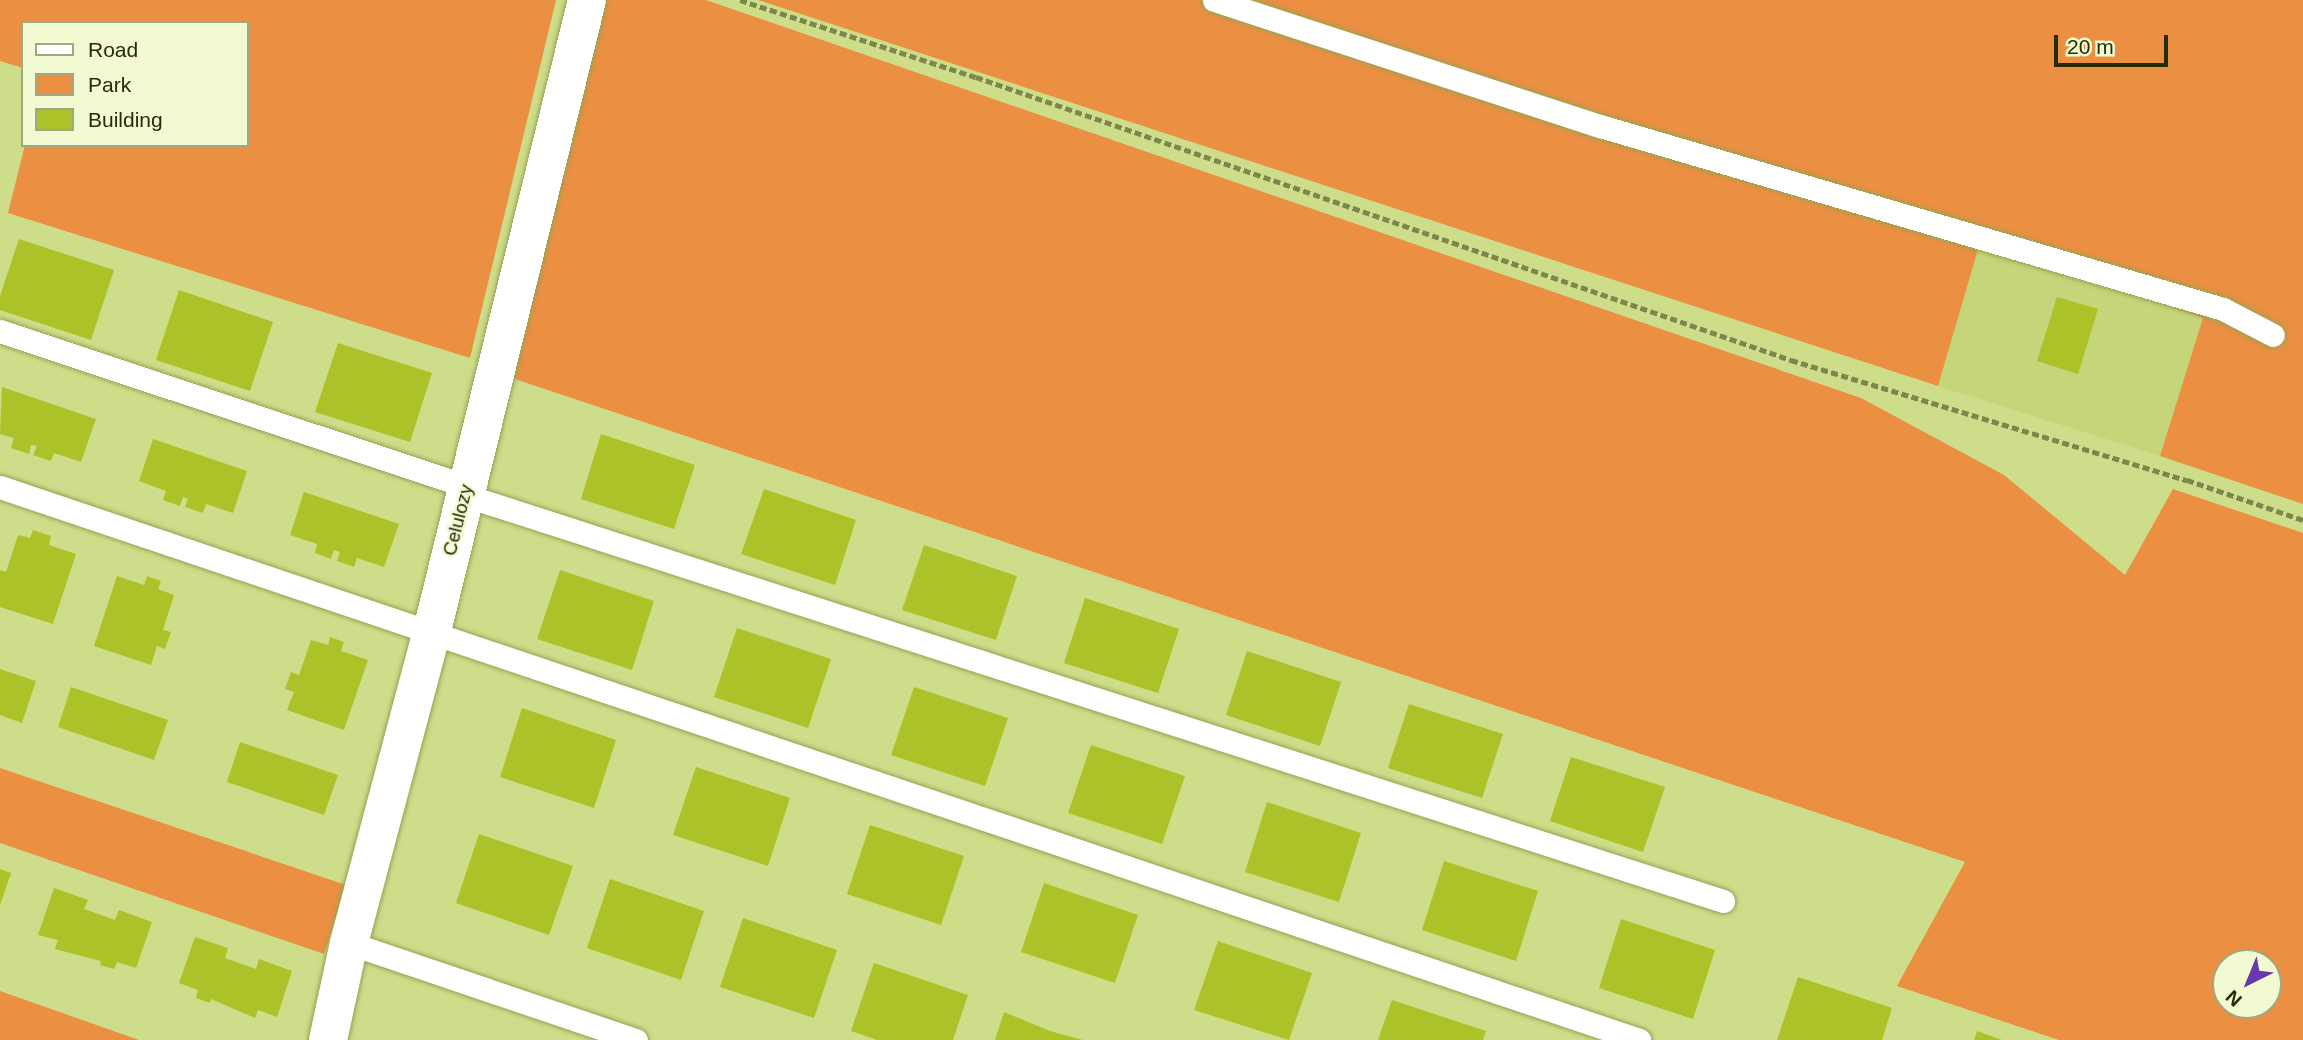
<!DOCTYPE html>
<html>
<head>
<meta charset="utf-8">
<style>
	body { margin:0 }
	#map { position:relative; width:2303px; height:1040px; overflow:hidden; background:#cedd8a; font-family:Helvetica,sans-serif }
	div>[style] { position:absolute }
	.built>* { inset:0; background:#c5d579 }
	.green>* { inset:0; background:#eb8f43 }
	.building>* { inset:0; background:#adc128 }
	.path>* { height:4.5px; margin-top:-2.25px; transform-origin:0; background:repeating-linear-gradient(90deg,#7d874b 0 7px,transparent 0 10.5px) }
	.roads { filter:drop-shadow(0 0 2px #95a251) drop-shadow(0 0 2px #95a251) }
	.service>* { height:23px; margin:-11.5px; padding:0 11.5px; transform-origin:11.5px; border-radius:11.5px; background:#fff }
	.minor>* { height:38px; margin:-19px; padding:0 19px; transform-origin:19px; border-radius:19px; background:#fff }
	span { translate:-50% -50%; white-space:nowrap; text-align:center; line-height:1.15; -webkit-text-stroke:5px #f1fad1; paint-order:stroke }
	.street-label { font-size:19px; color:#262b08 }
	.legend { position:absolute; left:21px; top:21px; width:228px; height:126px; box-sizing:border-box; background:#f1fad1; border:2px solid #a0a781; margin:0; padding:9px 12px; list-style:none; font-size:21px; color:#262b08 }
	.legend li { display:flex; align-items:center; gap:14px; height:35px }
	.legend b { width:35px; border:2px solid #a0a781 }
	.north { position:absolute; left:2212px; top:949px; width:70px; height:70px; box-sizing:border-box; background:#f1fad1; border:2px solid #a0a781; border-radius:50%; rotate:223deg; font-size:19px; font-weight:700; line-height:28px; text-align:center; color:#262b08 }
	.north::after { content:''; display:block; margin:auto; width:24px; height:32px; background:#6738af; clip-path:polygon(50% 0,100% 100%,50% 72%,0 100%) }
	.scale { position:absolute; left:2054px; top:35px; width:114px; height:32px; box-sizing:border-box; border:4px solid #262b08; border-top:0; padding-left:9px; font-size:21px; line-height:24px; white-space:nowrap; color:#262b08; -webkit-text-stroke:5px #f1fad1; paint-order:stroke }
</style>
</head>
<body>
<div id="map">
	<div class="built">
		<div style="clip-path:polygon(1980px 239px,2204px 318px,2160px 456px,1938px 386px)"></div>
	</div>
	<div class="green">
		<div style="clip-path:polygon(0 0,556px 0,470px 358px,8px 213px,25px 145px,247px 145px,247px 23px,23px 23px,23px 68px,0 61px)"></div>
		<div style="clip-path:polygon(evenodd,600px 0,706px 0,1861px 398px,2004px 475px,2125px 575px,2173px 489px,2303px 533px,2303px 1040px,2059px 1040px,1897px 986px,1965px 862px,506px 376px,600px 0,2226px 963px,2268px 963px,2268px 1005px,2226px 1005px,2226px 963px)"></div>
		<div style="clip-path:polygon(758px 0,2303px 0,2303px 504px,2160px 456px,2203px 318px,1981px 239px,1938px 386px)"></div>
		<div style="clip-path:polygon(0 768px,346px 885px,324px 954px,0 843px)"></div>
		<div style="clip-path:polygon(0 991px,139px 1040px,0 1040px)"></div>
	</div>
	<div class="building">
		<div style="clip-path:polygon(19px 239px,114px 270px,91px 340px,0 310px,0 296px)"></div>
		<div style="clip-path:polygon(179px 290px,273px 322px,250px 391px,156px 360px)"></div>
		<div style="clip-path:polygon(2057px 297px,2098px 309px,2078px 374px,2037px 361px)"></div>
		<div style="clip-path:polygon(338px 343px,432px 373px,410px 442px,315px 412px)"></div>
		<div style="clip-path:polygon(2px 387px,96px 419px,81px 462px,54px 453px,51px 461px,33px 455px,37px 446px,31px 445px,29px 454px,11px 448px,14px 438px,0 434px)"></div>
		<div style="clip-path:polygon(601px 434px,695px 465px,674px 529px,581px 499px)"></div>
		<div style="clip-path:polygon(153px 439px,247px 471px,233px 513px,206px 504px,203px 513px,185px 507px,188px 499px,183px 497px,180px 506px,163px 500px,166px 491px,139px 481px)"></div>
		<div style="clip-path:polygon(764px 489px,856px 520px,835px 585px,741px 554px)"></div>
		<div style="clip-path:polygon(304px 492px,399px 524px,384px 567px,357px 558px,354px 567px,337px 561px,340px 552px,334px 550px,331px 559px,315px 553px,317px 544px,290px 535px)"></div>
		<div style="clip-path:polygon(33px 530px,51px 536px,49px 545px,76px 554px,53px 624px,0 607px,0 570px,6px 572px,18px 535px,30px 538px)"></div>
		<div style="clip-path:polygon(924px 545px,1017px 576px,996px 640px,902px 610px)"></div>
		<div style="clip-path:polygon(560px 570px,654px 601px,632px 670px,537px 639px)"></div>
		<div style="clip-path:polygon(117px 576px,144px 585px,147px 576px,161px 581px,158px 589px,174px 595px,163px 630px,171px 632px,165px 649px,157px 646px,151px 665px,94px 646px)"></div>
		<div style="clip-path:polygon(1085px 598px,1179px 629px,1158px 693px,1064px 663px)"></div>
		<div style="clip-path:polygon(737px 628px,831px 659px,808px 728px,714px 697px)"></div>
		<div style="clip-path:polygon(330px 637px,344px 642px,341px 651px,368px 660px,344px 730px,287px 710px,294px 692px,285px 689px,291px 672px,299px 675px,311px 640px,328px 645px)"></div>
		<div style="clip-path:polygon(1247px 651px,1341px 682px,1320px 746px,1226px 715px)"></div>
		<div style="clip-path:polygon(0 669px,36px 681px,22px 723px,0 715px)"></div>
		<div style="clip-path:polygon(71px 687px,168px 720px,154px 760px,58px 727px)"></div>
		<div style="clip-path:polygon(914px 687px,1008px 718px,985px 786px,891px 755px)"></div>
		<div style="clip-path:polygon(1409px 704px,1503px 734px,1482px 798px,1388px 768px)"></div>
		<div style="clip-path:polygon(522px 708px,616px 740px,594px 808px,500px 777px)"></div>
		<div style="clip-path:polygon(240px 742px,338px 775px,324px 815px,227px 782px)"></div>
		<div style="clip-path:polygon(1091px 745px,1185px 776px,1162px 844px,1068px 813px)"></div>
		<div style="clip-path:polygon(1571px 757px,1665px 787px,1643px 852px,1550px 821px)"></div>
		<div style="clip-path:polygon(696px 767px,790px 798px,768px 866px,673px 835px)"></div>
		<div style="clip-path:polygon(1267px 802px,1361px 833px,1339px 902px,1245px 872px)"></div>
		<div style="clip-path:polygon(870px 825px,964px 856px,941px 925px,847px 894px)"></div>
		<div style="clip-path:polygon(479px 834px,573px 866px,549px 935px,456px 903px)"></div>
		<div style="clip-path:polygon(1444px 861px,1538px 891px,1516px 961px,1422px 930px)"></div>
		<div style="clip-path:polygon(0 869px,11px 873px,0 905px)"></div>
		<div style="clip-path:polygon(610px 879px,704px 911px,681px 980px,587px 948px)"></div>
		<div style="clip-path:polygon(1044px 883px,1138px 915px,1115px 983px,1021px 952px)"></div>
		<div style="clip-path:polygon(54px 888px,88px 900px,84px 909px,115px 920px,119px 910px,152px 922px,136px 968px,117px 962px,114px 969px,100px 965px,101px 961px,55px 949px,58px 940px,38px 935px)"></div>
		<div style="clip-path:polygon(743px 918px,837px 950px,814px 1018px,720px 987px)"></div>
		<div style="clip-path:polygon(1621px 919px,1715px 950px,1693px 1019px,1599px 988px)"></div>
		<div style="clip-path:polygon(195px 937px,228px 948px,225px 958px,256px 969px,259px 959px,292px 971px,277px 1017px,258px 1010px,255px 1018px,211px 999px,210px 1003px,196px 998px,198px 990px,179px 983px)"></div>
		<div style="clip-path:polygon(1218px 941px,1312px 973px,1289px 1040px,1194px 1010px)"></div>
		<div style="clip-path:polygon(874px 963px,968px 995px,953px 1040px,877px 1040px,851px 1031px)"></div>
		<div style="clip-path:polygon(1798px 977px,1892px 1008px,1882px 1040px,1777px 1040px)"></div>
		<div style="clip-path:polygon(1392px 1000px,1486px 1031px,1483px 1040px,1378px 1040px)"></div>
		<div style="clip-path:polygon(1004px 1012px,1050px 1031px,1083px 1040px,995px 1040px)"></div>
		<div style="clip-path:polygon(1977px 1031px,2002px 1040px,1974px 1040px)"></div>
	</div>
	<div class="path">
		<div style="left:740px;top:0;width:248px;rotate:18.1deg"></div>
		<div style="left:976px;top:77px;width:863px;rotate:19.15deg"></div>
		<div style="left:1791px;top:360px;width:414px;rotate:16.9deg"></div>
		<div style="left:2187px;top:480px;width:123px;rotate:19deg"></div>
	</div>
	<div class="roads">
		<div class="service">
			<div style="left:1214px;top:0;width:406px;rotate:18.1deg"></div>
			<div style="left:1600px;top:126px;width:649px;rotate:16.37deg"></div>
			<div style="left:2223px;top:309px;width:56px;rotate:27.5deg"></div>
			<div style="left:0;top:331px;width:491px;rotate:18.4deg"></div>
			<div style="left:0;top:487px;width:1730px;rotate:18.64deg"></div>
			<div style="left:464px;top:495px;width:1323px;rotate:17.87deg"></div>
			<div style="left:349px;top:943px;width:303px;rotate:18.7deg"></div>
		</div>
		<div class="minor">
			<div style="left:328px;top:1040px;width:99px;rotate:-77.8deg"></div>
			<div style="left:349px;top:943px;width:319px;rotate:-75.1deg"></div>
			<div style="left:431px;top:635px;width:654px;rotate:-76.2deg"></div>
		</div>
	</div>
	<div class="street-label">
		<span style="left:458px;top:520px;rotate:-76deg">Celulozy</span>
	</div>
	<ul class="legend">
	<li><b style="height:9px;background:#fff"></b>Road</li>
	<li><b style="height:19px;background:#eb8f43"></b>Park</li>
	<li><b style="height:19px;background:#adc128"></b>Building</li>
	</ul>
	<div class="north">N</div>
	<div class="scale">20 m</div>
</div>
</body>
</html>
